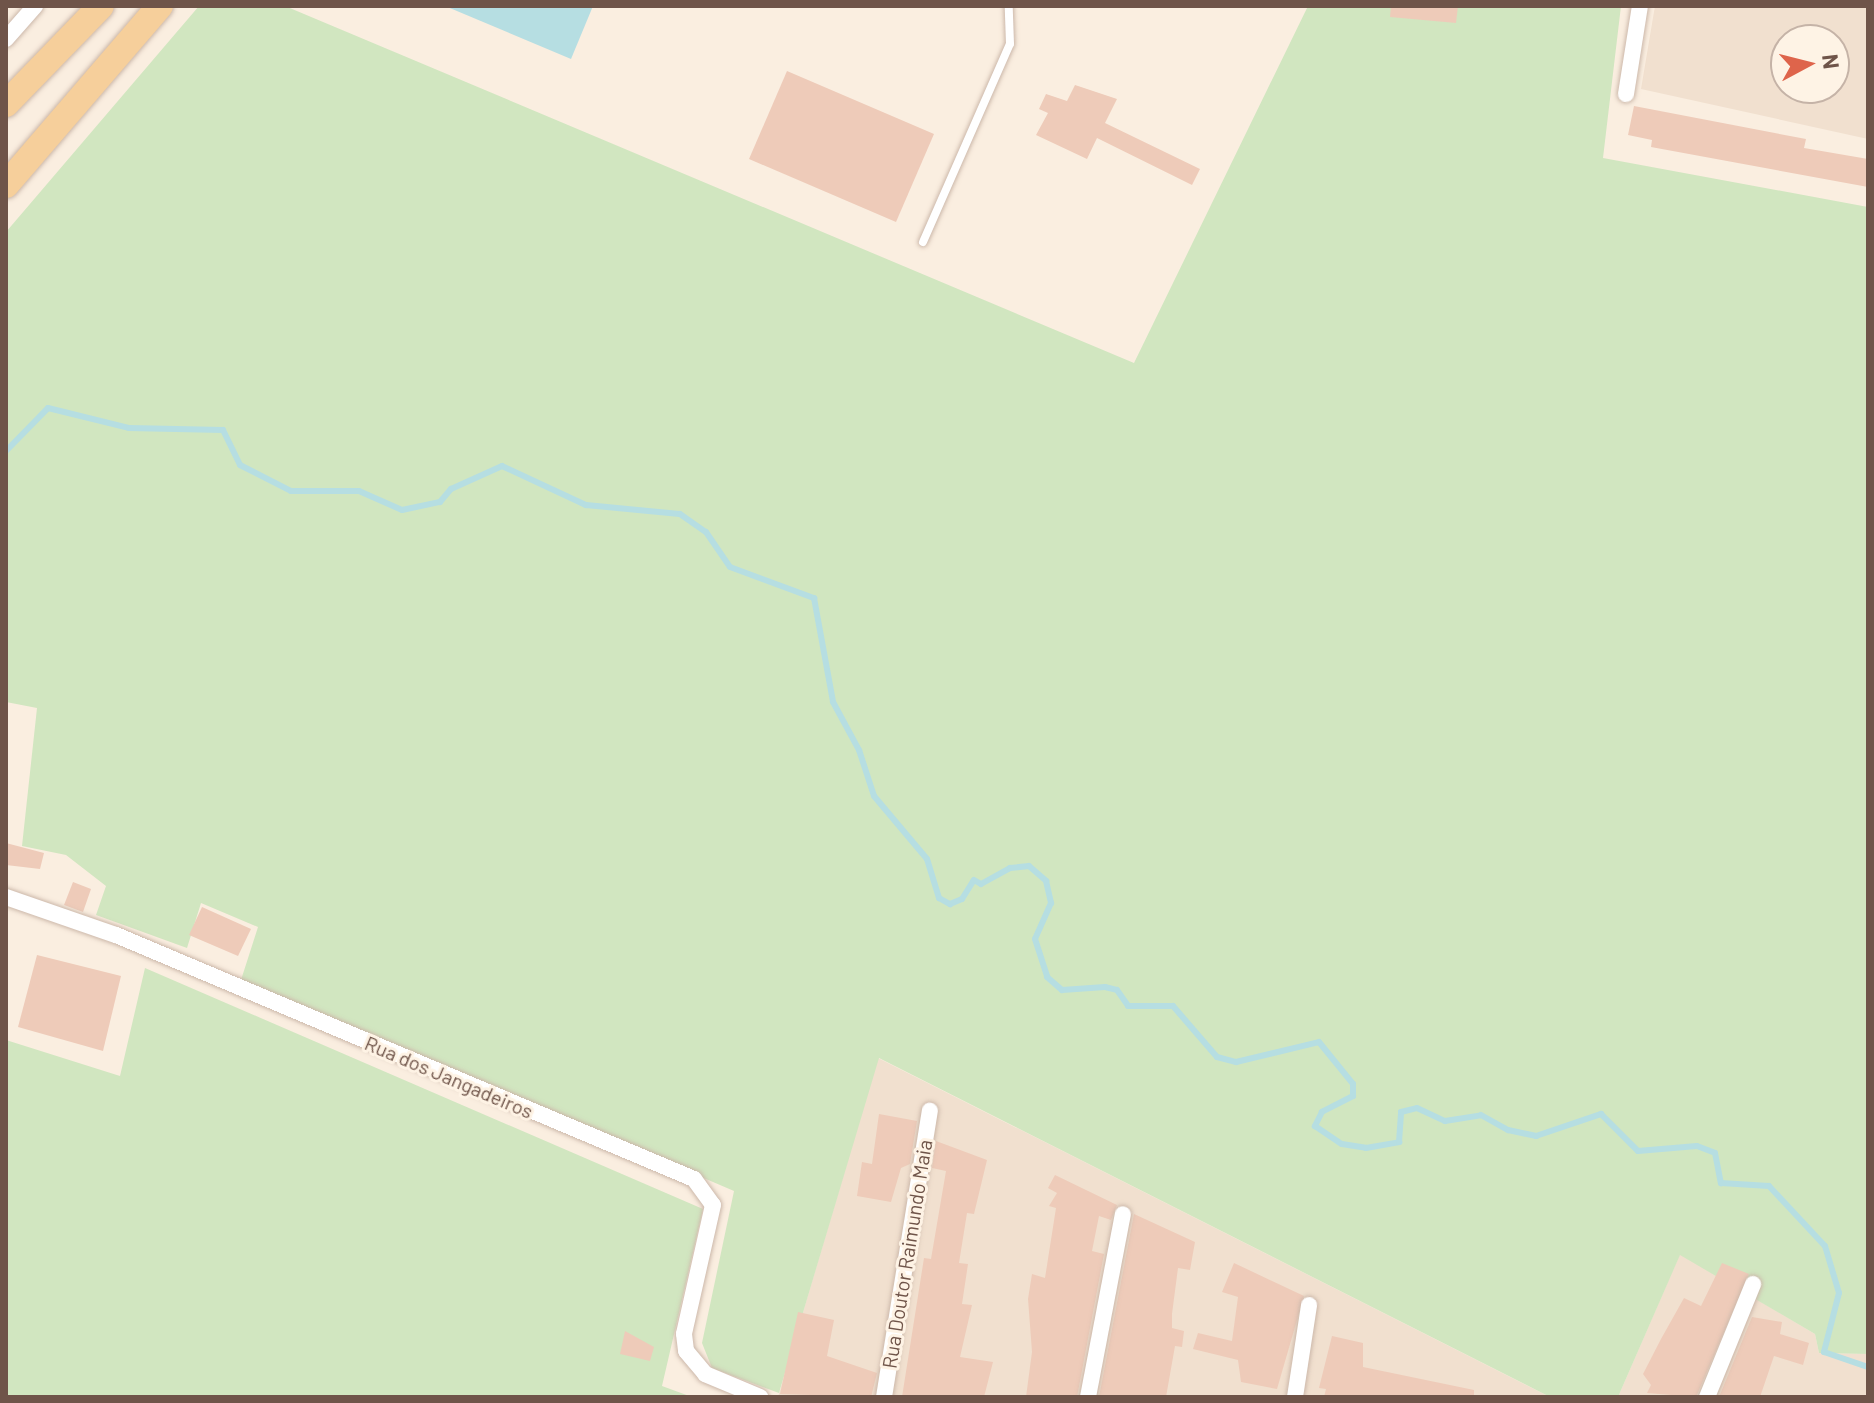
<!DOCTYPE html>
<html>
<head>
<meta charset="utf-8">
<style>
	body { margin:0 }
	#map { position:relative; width:1874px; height:1403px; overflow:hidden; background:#faeee0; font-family:Barlow,sans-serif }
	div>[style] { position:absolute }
	.residential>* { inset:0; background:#f1e0cf }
	.green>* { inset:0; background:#d1e6c0 }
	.water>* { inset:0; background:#b6dee2 }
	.stream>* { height:6px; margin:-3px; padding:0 3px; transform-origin:3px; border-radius:3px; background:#b6dee2 }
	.building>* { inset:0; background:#eecbb9 }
	.roads { filter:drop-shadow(0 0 2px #ccb8aa) drop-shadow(0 0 2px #ccb8aa) }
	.lane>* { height:8px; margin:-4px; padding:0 4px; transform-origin:4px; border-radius:4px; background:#fff }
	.street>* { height:16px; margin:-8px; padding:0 8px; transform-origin:8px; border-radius:8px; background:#fff }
	.primary>* { height:26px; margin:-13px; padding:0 13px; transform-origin:13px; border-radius:13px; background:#f6cf9b }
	span { translate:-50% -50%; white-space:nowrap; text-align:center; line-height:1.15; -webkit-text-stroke:6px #fef3e5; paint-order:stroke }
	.street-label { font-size:20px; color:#6f5449 }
	.frame { position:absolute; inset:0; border:8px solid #6f5449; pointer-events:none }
	.north { position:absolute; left:1770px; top:24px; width:80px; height:80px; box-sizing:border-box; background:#fef3e5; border:2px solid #c5b3a7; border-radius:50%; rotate:83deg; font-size:22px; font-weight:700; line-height:32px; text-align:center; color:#6f5449 }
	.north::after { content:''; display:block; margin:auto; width:28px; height:36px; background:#de644b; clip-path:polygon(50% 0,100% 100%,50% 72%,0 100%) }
</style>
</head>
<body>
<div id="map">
	<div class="residential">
		<div style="clip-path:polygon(evenodd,1655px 6px,1868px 6px,1868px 139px,1641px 89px,1655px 6px,1786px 40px,1834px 40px,1834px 88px,1786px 88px,1786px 40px)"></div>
		<div style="clip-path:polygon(878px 1058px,1550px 1397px,778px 1397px)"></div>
		<div style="clip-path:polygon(1680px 1254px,1815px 1334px,1819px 1353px,1868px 1354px,1868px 1397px,1618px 1397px)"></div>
	</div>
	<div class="green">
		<div style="clip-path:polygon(199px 6px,285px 6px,1134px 363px,1308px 6px,1621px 6px,1603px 158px,1868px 207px,1868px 1354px,1819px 1353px,1815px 1334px,1680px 1255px,1618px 1397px,1550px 1397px,879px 1058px,779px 1393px,712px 1368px,702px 1343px,734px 1191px,241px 980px,258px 927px,201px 903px,187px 948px,96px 915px,106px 886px,66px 855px,22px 846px,37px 708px,6px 702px,6px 232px)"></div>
		<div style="clip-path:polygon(145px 968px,703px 1209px,662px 1386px,692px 1397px,6px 1397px,6px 1040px,120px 1076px)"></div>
	</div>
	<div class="water">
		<div style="clip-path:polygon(445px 6px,593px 6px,571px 59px)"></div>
	</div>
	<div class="stream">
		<div style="left:6px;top:451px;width:60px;rotate:-45.7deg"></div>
		<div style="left:48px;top:408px;width:83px;rotate:13.9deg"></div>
		<div style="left:129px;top:428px;width:94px;rotate:1.2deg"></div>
		<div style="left:223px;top:430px;width:39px;rotate:64deg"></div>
		<div style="left:240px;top:465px;width:57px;rotate:27deg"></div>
		<div style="left:291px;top:491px;width:68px"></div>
		<div style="left:359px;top:491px;width:47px;rotate:23.8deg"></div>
		<div style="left:402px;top:510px;width:39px;rotate:-12deg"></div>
		<div style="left:440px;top:502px;width:17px;rotate:-50deg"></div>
		<div style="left:451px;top:489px;width:56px;rotate:-24.3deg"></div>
		<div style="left:502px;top:466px;width:93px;rotate:24.9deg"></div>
		<div style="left:586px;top:505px;width:94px;rotate:5.5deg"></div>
		<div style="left:680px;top:514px;width:32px;rotate:35deg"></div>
		<div style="left:706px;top:532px;width:42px;rotate:55.6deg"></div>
		<div style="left:730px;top:567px;width:90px;rotate:20.3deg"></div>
		<div style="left:814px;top:598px;width:106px;rotate:79.6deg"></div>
		<div style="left:833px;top:702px;width:55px;rotate:61.6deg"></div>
		<div style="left:859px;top:750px;width:48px;rotate:71.9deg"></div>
		<div style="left:874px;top:796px;width:82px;rotate:49.9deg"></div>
		<div style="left:927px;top:859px;width:41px;rotate:72.9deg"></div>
		<div style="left:939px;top:898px;width:13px;rotate:29deg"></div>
		<div style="left:950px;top:904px;width:13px;rotate:-23deg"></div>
		<div style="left:962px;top:899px;width:22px;rotate:-58deg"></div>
		<div style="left:974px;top:880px;width:8px;rotate:30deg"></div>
		<div style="left:981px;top:884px;width:33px;rotate:-29deg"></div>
		<div style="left:1010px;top:868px;width:19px;rotate:-6deg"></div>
		<div style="left:1029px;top:866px;width:23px;rotate:41deg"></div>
		<div style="left:1046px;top:881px;width:23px;rotate:77deg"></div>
		<div style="left:1051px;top:903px;width:39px;rotate:114deg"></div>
		<div style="left:1035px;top:939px;width:40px;rotate:72deg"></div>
		<div style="left:1047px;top:977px;width:20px;rotate:41deg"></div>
		<div style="left:1062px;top:990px;width:43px;rotate:-4deg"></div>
		<div style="left:1105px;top:987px;width:12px;rotate:14deg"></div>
		<div style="left:1117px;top:990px;width:19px;rotate:55deg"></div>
		<div style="left:1128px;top:1006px;width:45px"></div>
		<div style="left:1173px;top:1006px;width:67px;rotate:49.2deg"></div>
		<div style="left:1217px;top:1057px;width:20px;rotate:15deg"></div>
		<div style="left:1236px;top:1062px;width:85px;rotate:-13.5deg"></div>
		<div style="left:1319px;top:1042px;width:54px;rotate:51deg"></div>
		<div style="left:1353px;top:1084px;width:12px;rotate:90deg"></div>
		<div style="left:1353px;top:1096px;width:35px;rotate:153deg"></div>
		<div style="left:1322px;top:1112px;width:16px;rotate:117deg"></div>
		<div style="left:1315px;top:1126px;width:32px;rotate:34deg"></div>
		<div style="left:1342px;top:1144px;width:24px;rotate:9deg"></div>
		<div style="left:1366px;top:1148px;width:34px;rotate:-10deg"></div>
		<div style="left:1399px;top:1142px;width:30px;rotate:-86deg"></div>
		<div style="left:1401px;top:1112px;width:16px;rotate:-14deg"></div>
		<div style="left:1417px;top:1108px;width:31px;rotate:25deg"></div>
		<div style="left:1445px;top:1121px;width:36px;rotate:-9deg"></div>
		<div style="left:1481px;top:1115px;width:31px;rotate:29deg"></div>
		<div style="left:1508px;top:1130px;width:29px;rotate:12deg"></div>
		<div style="left:1536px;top:1136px;width:69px;rotate:-18.7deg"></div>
		<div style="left:1601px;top:1114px;width:52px;rotate:45deg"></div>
		<div style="left:1638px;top:1151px;width:59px;rotate:-4.8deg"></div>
		<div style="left:1697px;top:1146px;width:19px;rotate:21deg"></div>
		<div style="left:1715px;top:1153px;width:31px;rotate:79deg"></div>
		<div style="left:1721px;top:1183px;width:48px;rotate:3.6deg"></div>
		<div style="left:1769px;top:1186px;width:82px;rotate:47deg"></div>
		<div style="left:1825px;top:1246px;width:49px;rotate:73.4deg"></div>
		<div style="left:1839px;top:1293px;width:61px;rotate:104.3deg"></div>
		<div style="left:1824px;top:1352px;width:46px;rotate:18.8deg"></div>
	</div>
	<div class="building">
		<div style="clip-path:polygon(1391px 6px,1458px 6px,1456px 23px,1390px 17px)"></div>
		<div style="clip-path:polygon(787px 71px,934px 134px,896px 222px,749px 159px)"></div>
		<div style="clip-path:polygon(1075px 85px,1117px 99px,1105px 123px,1200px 169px,1192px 185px,1097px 138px,1087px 159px,1036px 135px,1048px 113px,1039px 109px,1046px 94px,1067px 101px)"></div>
		<div style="clip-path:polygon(1634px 106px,1806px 139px,1804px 148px,1868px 159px,1868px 187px,1651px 147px,1652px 140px,1628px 135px)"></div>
		<div style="clip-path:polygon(6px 843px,44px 853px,40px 869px,6px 865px)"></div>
		<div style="clip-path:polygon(73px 882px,91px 889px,83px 912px,64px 905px)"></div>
		<div style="clip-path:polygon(202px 907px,251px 929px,238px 956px,189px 935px)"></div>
		<div style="clip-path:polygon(37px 955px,121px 976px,103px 1051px,18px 1027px)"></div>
		<div style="clip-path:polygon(879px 1114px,917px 1121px,910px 1164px,901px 1168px,891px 1202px,857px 1196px,862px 1162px,872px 1164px)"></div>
		<div style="clip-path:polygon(936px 1141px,987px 1160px,974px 1214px,967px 1213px,959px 1263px,968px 1264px,962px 1304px,972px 1305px,960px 1357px,993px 1362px,984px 1397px,902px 1397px,924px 1258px,931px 1259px,946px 1171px,932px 1168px)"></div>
		<div style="clip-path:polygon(1055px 1175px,1117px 1205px,1111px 1220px,1099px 1216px,1092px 1251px,1104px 1254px,1077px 1397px,1026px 1397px,1032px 1352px,1028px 1299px,1032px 1274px,1045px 1278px,1056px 1208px,1049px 1206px,1057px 1193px,1048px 1188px)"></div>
		<div style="clip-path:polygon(1134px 1214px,1195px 1242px,1190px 1270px,1178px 1268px,1172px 1314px,1172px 1328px,1184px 1331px,1182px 1347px,1175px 1346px,1166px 1397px,1099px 1397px)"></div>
		<div style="clip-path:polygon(1234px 1263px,1304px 1296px,1277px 1389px,1241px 1382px,1238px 1360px,1193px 1349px,1198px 1333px,1232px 1341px,1238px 1297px,1222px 1292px)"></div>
		<div style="clip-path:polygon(1722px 1263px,1749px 1274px,1696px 1397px,1647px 1393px,1651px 1385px,1643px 1374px,1661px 1339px,1684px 1298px,1701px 1306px)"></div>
		<div style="clip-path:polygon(798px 1312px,834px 1320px,827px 1356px,877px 1373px,871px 1397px,780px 1394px)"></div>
		<div style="clip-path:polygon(1752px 1317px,1782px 1322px,1780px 1334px,1809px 1343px,1803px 1365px,1774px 1356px,1760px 1397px,1719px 1397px)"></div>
		<div style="clip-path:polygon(625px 1331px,654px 1347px,650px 1361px,620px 1354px)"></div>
		<div style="clip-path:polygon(1332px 1336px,1363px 1343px,1363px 1367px,1474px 1390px,1474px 1397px,1324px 1397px,1326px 1389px,1319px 1388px)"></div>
	</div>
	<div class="roads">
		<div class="lane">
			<div style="left:923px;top:242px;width:216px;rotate:-66.3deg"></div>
			<div style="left:1010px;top:44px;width:38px;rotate:-92deg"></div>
		</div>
		<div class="street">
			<div style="left:6px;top:39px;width:44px;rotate:-48.7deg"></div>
			<div style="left:1626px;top:94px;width:89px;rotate:-81deg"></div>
			<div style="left:6px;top:897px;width:116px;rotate:19.1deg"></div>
			<div style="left:116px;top:935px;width:627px;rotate:22.89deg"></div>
			<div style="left:694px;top:1179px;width:32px;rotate:54deg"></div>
			<div style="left:713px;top:1205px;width:132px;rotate:102.7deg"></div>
			<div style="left:684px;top:1334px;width:17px;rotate:83deg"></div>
			<div style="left:686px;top:1351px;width:30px;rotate:50deg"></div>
			<div style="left:705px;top:1374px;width:60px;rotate:22.7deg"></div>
			<div style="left:884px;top:1397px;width:290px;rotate:-80.9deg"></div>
			<div style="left:1088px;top:1397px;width:186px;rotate:-79.2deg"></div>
			<div style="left:1295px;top:1397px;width:93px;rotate:-81.3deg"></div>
			<div style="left:1707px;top:1397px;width:122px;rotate:-67.8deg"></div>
		</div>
		<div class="primary">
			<div style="left:6px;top:104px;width:136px;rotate:-45.9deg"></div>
			<div style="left:6px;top:185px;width:236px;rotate:-49.3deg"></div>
		</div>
	</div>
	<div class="street-label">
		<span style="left:449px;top:1077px;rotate:23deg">Rua dos Jangadeiros</span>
		<span style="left:907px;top:1254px;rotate:-81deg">Rua Doutor Raimundo Maia</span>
	</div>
	<div class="frame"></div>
	<div class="north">N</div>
</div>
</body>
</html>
